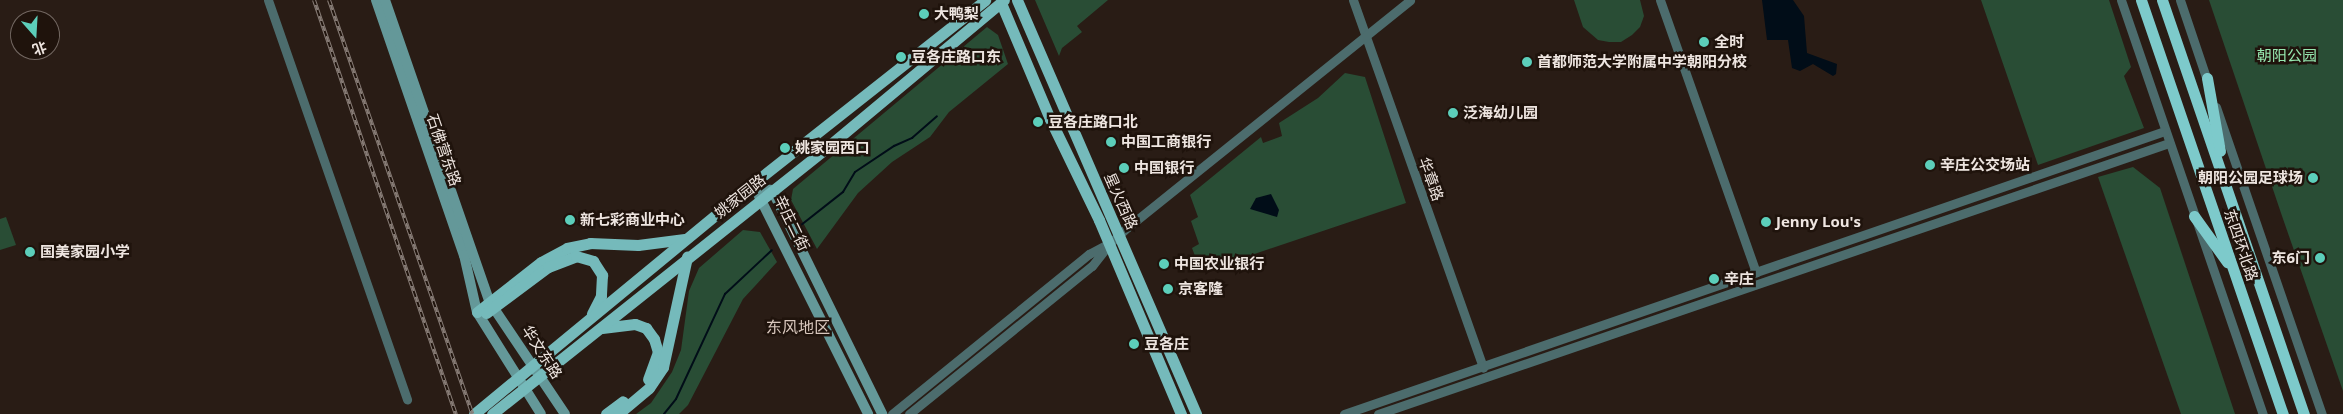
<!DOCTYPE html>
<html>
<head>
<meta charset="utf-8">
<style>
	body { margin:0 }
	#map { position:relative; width:2343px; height:414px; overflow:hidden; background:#291c15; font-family:"Open Sans","Noto Sans SC",sans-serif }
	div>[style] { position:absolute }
	.green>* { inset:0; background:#294d35 }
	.water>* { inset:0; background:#010d18 }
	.stream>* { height:2px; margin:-1px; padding:0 1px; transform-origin:1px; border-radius:1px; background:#010d18 }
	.tertiary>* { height:9px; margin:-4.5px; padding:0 4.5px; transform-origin:4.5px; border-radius:4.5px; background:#4c6c6d }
	.secondary>* { height:10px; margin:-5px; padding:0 5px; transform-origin:5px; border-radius:5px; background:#649899 }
	.primary>* { height:11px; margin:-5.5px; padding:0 5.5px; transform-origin:5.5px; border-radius:5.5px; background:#75babb }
	.trunk>* { height:11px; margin:-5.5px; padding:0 5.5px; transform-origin:5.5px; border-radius:5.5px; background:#7dcacb }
	.rail>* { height:4px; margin-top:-2px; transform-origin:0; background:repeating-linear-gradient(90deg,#1f130c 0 5.5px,#877c76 0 11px); box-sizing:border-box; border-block:1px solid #877c76 }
	.dots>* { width:14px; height:14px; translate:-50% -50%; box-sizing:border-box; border:2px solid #1f130c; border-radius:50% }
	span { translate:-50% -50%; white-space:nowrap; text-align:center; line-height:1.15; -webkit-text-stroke:5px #1f130c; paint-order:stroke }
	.poi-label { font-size:15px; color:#eee5e0; font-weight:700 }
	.left { translate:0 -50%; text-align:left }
	.right { translate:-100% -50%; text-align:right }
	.park-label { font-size:15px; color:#97e9b1 }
	.street-label { font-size:15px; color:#eee5e0 }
	.neighbourhood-label { font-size:16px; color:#d8c7bd }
	.north { position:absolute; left:10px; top:10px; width:50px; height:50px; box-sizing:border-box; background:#1f130c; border:1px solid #726761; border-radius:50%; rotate:161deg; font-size:14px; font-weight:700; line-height:20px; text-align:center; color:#eee5e0 }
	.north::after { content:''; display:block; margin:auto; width:18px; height:22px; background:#5cceba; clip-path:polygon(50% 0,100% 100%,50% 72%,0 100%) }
</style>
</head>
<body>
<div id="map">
	<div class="green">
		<div style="clip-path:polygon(1035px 0,1108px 0,1077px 26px,1082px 32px,1062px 48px,1059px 56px)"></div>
		<div style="clip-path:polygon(1574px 0,1640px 0,1644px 16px,1640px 27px,1632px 35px,1621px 42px,1609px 42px,1598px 40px,1583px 27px)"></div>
		<div style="clip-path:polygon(1981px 0,2109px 0,2131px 67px,2124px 76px,2144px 128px,2038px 165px)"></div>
		<div style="clip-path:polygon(2209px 0,2343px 0,2343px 391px,2282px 216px)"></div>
		<div style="clip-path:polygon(987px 27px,998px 35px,1008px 64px,949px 112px,930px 137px,892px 162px,858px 193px,817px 249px,791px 200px,793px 189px)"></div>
		<div style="clip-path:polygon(1345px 73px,1365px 77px,1406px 203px,1201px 272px,1192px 248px,1199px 244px,1191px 221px,1198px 217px,1190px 195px,1261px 137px,1263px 143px,1282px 136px,1279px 123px,1318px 98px)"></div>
		<div style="clip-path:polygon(2133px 167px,2160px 188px,2235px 414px,2181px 414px,2098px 177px)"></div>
		<div style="clip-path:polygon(6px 217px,16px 245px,0 250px,0 219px)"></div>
		<div style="clip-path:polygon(743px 230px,760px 232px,777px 262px,743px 299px,688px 405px,679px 414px,636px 414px,651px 403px,672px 372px,681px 350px,689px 291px,699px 268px)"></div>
	</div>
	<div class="water">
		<div style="clip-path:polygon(1762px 0,1793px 0,1804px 16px,1807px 53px,1837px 64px,1836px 74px,1833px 76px,1813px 64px,1800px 71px,1792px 68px,1788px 40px,1767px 40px)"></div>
		<div style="clip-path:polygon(1271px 194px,1279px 210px,1277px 217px,1250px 209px,1256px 198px)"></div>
	</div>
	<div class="stream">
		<div style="left:796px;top:229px;width:60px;rotate:-38.2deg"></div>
		<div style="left:843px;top:192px;width:23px;rotate:-59deg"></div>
		<div style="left:855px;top:172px;width:47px;rotate:-33.7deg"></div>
		<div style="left:894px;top:146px;width:20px;rotate:-24deg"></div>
		<div style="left:912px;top:138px;width:33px;rotate:-41deg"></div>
		<div style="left:664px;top:414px;width:19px;rotate:-51deg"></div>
		<div style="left:676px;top:399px;width:116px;rotate:-65deg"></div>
		<div style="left:725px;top:294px;width:64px;rotate:-43.1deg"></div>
	</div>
	<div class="tertiary">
		<div style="left:268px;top:0;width:423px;rotate:70.8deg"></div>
		<div style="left:1353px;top:0;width:390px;rotate:70.5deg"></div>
		<div style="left:1660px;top:0;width:289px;rotate:70.6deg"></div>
		<div style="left:2121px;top:0;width:438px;rotate:71.1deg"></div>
		<div style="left:2180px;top:0;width:88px;rotate:71.4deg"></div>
		<div style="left:2216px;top:107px;width:325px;rotate:71deg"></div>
		<div style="left:892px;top:414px;width:254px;rotate:-39.1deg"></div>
		<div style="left:1089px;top:254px;width:17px;rotate:-28deg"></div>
		<div style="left:909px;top:414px;width:235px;rotate:-39deg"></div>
		<div style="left:1092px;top:266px;width:28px;rotate:-52deg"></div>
		<div style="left:1109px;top:244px;width:25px;rotate:-42deg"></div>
		<div style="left:1128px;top:227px;width:362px;rotate:-38.8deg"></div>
		<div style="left:1344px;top:414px;width:868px;rotate:-19.02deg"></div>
		<div style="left:1378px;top:414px;width:836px;rotate:-18.91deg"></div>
	</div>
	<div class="secondary">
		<div style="left:376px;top:0;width:270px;rotate:71deg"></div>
		<div style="left:464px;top:255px;width:58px;rotate:77.2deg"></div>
		<div style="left:477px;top:312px;width:120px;rotate:57.9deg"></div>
		<div style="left:385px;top:0;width:318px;rotate:70.9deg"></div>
		<div style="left:489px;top:301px;width:136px;rotate:56.1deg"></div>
		<div style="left:750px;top:187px;width:22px;rotate:8deg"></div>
		<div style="left:772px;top:190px;width:250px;rotate:63.8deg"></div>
		<div style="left:758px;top:194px;width:246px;rotate:63.4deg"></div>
	</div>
	<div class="primary">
		<div style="left:1017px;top:0;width:451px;rotate:66.6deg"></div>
		<div style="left:1001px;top:3px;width:126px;rotate:67.1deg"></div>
		<div style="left:1050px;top:119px;width:112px;rotate:64.1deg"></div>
		<div style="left:1099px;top:220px;width:211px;rotate:67.1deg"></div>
		<div style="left:477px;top:312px;width:81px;rotate:-38deg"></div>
		<div style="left:541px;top:262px;width:30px;rotate:-28deg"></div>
		<div style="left:567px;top:248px;width:24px;rotate:-12deg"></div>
		<div style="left:590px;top:243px;width:48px;rotate:2.4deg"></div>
		<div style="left:638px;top:245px;width:47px;rotate:-7.3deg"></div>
		<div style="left:486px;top:313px;width:77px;rotate:-36.6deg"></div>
		<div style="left:548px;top:267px;width:30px;rotate:-21deg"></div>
		<div style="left:576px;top:256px;width:18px;rotate:16deg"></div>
		<div style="left:593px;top:261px;width:17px;rotate:57deg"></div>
		<div style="left:602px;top:275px;width:21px;rotate:93deg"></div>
		<div style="left:601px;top:296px;width:20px;rotate:117deg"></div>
		<div style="left:602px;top:328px;width:33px;rotate:-7deg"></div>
		<div style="left:635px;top:324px;width:12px;rotate:20deg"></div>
		<div style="left:646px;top:328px;width:14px;rotate:54deg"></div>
		<div style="left:654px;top:339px;width:14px;rotate:73deg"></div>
		<div style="left:658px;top:352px;width:29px;rotate:110deg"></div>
		<div style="left:474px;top:414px;width:371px;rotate:-39.5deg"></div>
		<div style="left:760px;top:178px;width:287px;rotate:-38.3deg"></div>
		<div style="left:492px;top:414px;width:433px;rotate:-38.5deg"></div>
		<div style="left:831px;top:144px;width:225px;rotate:-39.8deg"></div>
		<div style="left:606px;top:414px;width:21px;rotate:-37deg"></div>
		<div style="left:618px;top:414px;width:40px;rotate:-40deg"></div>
		<div style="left:649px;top:388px;width:25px;rotate:-56deg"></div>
		<div style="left:663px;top:367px;width:113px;rotate:-77.7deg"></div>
	</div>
	<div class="trunk">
		<div style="left:2141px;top:0;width:438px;rotate:71.1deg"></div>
		<div style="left:2162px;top:0;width:438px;rotate:71.1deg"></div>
		<div style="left:2207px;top:78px;width:74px;rotate:79.9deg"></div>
		<div style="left:2194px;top:216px;width:57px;rotate:54.3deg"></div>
	</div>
	<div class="rail">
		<div style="left:314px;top:0;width:438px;rotate:71.1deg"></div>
		<div style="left:329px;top:0;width:438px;rotate:70.9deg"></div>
	</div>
	<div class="dots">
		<div style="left:924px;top:14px;background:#5cceba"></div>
		<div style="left:1704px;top:42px;background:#5cceba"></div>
		<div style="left:901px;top:57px;background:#5cceba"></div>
		<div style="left:1527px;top:62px;background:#5cceba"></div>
		<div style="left:1453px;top:113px;background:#5cceba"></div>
		<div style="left:1038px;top:122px;background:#5cceba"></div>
		<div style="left:1111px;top:142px;background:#5cceba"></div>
		<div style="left:785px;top:148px;background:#5cceba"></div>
		<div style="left:1930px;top:165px;background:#5cceba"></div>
		<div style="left:1124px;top:168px;background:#5cceba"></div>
		<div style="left:2313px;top:178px;background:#5cceba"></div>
		<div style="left:570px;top:220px;background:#5cceba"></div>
		<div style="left:1766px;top:222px;background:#5cceba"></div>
		<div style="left:30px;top:252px;background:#5cceba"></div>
		<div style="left:2320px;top:258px;background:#5cceba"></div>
		<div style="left:1164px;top:264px;background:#5cceba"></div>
		<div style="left:1714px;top:279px;background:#5cceba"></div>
		<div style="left:1168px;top:289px;background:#5cceba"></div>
		<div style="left:1134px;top:344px;background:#5cceba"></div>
	</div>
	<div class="poi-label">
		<span class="left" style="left:934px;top:14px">大鸭梨</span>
		<span class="left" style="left:1714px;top:42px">全时</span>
		<span class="left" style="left:911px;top:57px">豆各庄路口东</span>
		<span class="left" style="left:1537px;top:62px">首都师范大学附属中学朝阳分校</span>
		<span class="left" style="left:1463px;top:113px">泛海幼儿园</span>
		<span class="left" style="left:1048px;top:122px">豆各庄路口北</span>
		<span class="left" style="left:1121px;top:142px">中国工商银行</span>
		<span class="left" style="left:795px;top:148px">姚家园西口</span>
		<span class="left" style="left:1940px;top:165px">辛庄公交场站</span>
		<span class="left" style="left:1134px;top:168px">中国银行</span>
		<span class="right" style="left:2303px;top:178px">朝阳公园足球场</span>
		<span class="left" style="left:580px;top:220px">新七彩商业中心</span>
		<span class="left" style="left:1776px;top:222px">Jenny Lou's</span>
		<span class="left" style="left:40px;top:252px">国美家园小学</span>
		<span class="right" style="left:2310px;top:258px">东6门</span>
		<span class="left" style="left:1174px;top:264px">中国农业银行</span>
		<span class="left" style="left:1724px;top:279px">辛庄</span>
		<span class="left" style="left:1178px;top:289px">京客隆</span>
		<span class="left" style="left:1144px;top:344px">豆各庄</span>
	</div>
	<div class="park-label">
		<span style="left:2287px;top:56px">朝阳公园</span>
	</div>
	<div class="street-label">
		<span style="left:444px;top:150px;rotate:71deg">石佛营东路</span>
		<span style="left:1431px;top:179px;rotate:70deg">华章路</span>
		<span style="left:740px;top:196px;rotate:-38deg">姚家园路</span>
		<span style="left:1121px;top:201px;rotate:66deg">星火西路</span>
		<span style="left:792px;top:223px;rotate:64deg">辛庄二街</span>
		<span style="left:2241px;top:245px;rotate:71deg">东四环北路</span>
		<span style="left:542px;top:352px;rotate:57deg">华文东路</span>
	</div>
	<div class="neighbourhood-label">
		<span style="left:798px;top:327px">东风地区</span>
	</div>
	<div class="north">北</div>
</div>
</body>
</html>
